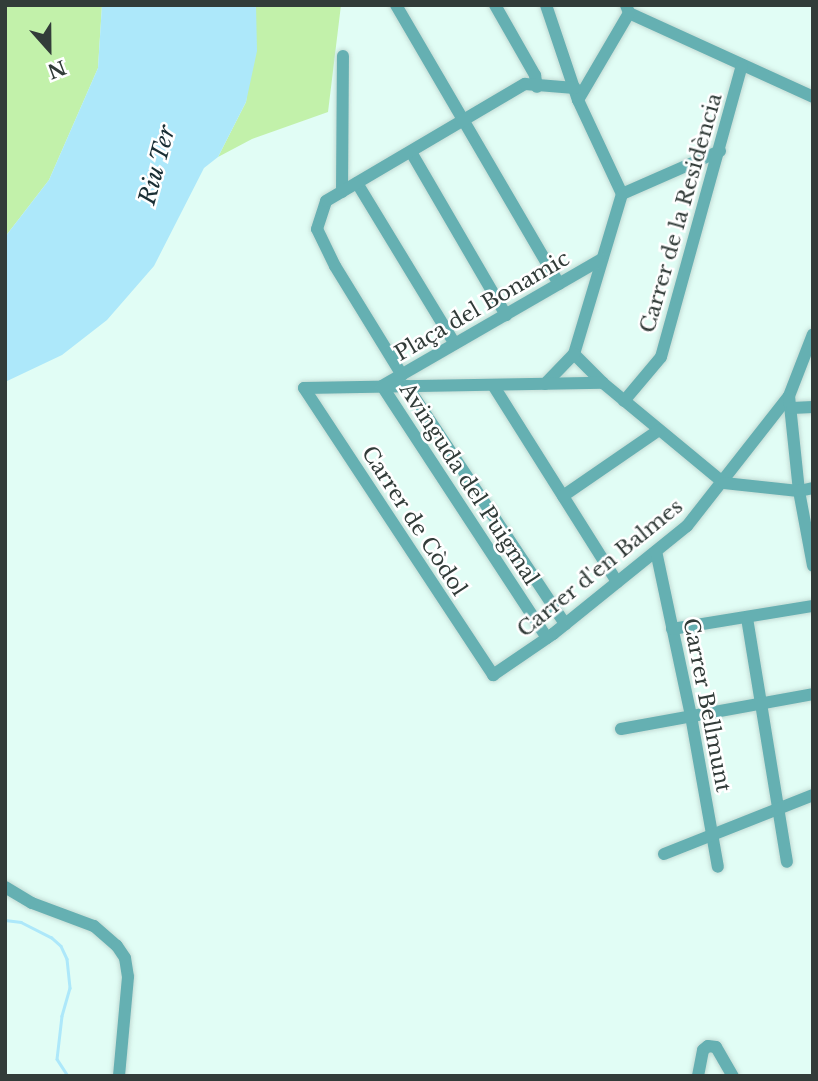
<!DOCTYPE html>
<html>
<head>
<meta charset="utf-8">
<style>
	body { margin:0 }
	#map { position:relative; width:818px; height:1081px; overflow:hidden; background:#e1fdf5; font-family:"Libre Baskerville",serif }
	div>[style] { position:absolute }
	.green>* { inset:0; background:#c2f1aa }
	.water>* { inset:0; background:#ade8fa }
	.stream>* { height:2.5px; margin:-1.25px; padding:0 1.25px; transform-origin:1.25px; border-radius:1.25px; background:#ade8fa }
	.roads { filter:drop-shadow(0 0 2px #c2dad3) drop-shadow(0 0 2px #c2dad3) }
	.minor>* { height:12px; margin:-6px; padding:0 6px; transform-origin:6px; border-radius:6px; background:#65b0b2 }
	span { translate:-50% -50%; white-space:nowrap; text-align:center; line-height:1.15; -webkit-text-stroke:5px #fff; paint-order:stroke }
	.street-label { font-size:21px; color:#323c39 }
	.water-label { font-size:23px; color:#1a2e34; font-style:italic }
	.frame { position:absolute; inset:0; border:7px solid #323c39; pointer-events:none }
	.north { position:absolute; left:14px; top:14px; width:70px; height:70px; -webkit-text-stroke:5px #fff; paint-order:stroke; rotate:159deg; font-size:19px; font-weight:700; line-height:28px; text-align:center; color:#323c39 }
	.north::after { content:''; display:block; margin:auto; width:24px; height:32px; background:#323c39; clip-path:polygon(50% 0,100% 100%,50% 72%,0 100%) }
</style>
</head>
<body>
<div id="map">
	<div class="green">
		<div style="clip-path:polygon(5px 5px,102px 5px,98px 68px,49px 180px,5px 237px)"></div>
		<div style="clip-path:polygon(256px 5px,341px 5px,328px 112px,252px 139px,218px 157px,246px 102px)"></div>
	</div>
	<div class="water">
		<div style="clip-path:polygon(102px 5px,256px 5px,257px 51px,246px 102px,218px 157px,204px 168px,154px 266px,107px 320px,62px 355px,5px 382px,5px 237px,49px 180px,98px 68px)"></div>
	</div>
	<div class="stream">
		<div style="left:5px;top:920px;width:16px;rotate:7deg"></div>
		<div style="left:21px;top:922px;width:34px;rotate:27deg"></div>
		<div style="left:51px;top:937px;width:13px;rotate:42deg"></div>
		<div style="left:61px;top:946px;width:14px;rotate:65deg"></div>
		<div style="left:67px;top:959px;width:29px;rotate:84deg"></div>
		<div style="left:70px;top:988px;width:29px;rotate:106deg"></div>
		<div style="left:62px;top:1016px;width:43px;rotate:96.6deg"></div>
		<div style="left:57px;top:1059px;width:20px;rotate:57deg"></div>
	</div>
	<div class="roads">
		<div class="minor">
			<div style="left:396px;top:5px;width:323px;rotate:59.7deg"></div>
			<div style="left:495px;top:5px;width:81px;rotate:60.3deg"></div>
			<div style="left:535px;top:75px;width:12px;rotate:81deg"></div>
			<div style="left:546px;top:5px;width:100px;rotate:71.4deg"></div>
			<div style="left:578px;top:100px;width:104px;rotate:64.9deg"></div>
			<div style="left:622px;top:194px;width:167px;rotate:106.7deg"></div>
			<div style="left:574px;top:354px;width:41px;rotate:45deg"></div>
			<div style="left:603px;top:383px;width:157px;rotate:39.6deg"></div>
			<div style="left:626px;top:5px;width:9px;rotate:69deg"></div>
			<div style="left:629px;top:13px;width:202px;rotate:24.5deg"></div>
			<div style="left:578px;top:100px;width:101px;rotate:-59.6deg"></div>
			<div style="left:411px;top:152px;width:189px;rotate:59.8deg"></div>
			<div style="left:357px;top:183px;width:188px;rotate:58.7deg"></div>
			<div style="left:342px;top:192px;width:136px;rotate:-89.6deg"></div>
			<div style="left:622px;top:194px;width:107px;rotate:-23.7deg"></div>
			<div style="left:402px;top:375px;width:128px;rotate:-121.6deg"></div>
			<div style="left:335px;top:266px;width:41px;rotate:-115.9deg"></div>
			<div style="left:317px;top:229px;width:29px;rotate:-72deg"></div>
			<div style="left:326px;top:201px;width:231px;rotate:-30.5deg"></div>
			<div style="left:525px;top:84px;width:50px;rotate:4.6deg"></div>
			<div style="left:545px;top:384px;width:42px;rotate:-46deg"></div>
			<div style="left:493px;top:385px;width:233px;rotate:57.8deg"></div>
			<div style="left:407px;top:386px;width:286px;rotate:56.4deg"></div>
			<div style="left:304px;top:388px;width:344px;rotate:56.6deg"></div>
			<div style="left:493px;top:675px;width:73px;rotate:-34.3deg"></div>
			<div style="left:553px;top:634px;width:172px;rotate:-38.9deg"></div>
			<div style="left:687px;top:526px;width:165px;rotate:-51.9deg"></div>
			<div style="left:789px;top:396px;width:66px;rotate:-68.8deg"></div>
			<div style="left:304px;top:388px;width:299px;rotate:-1deg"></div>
			<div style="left:789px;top:396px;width:96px;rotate:84deg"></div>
			<div style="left:799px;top:491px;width:76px;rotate:79.4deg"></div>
			<div style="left:624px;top:401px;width:57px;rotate:-49.9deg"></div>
			<div style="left:661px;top:357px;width:303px;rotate:-74.5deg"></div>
			<div style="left:792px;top:408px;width:21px;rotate:-3deg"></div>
			<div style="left:724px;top:483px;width:75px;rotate:6.1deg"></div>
			<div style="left:799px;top:491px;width:14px;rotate:-12deg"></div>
			<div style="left:563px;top:496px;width:116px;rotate:-34.5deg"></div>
			<div style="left:656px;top:551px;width:169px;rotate:78deg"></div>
			<div style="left:691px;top:716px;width:153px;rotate:79.9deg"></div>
			<div style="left:747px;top:618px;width:247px;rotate:80.7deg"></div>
			<div style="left:672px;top:629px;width:143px;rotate:-9.3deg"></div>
			<div style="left:547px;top:638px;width:301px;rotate:-123.2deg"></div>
			<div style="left:382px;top:386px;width:254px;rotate:-30deg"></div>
			<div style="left:621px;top:729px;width:195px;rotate:-10.3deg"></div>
			<div style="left:664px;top:854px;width:160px;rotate:-21.6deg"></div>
			<div style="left:5px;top:887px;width:31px;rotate:31deg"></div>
			<div style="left:32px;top:903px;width:66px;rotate:20.4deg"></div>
			<div style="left:94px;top:926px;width:30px;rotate:41deg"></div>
			<div style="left:117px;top:946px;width:14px;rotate:56deg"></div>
			<div style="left:125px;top:958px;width:19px;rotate:81deg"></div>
			<div style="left:128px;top:977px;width:99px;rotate:95.2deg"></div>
			<div style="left:698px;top:1076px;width:26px;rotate:-79deg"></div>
			<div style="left:703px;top:1050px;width:6px;rotate:-39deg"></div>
			<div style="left:708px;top:1046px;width:8px;rotate:7deg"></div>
			<div style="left:716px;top:1047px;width:34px;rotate:60deg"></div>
		</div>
	</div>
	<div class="street-label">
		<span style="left:681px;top:213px;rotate:-74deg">Carrer de la Residència</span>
		<span style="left:482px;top:306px;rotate:-30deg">Plaça del Bonamic</span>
		<span style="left:469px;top:484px;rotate:57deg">Avinguda del Puigmal</span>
		<span style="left:414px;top:521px;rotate:57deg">Carrer de Còdol</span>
		<span style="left:600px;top:568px;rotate:-39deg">Carrer d'en Balmes</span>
		<span style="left:707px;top:705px;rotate:79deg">Carrer Bellmunt</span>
	</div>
	<div class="water-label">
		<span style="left:157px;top:165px;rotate:-75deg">Riu Ter</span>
	</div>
	<div class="frame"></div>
	<div class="north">N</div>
</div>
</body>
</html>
